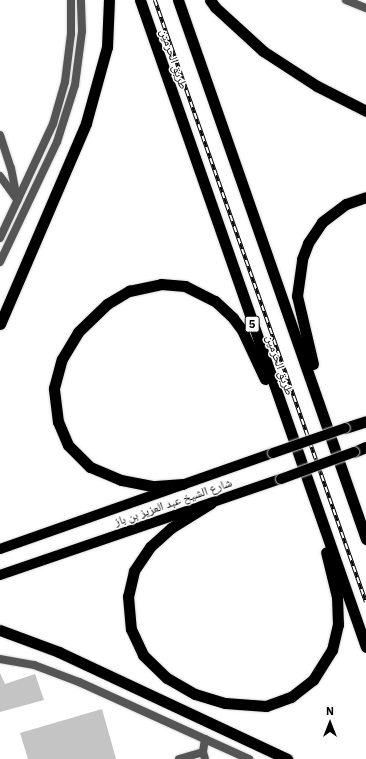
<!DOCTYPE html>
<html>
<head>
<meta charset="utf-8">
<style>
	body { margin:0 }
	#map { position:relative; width:366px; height:759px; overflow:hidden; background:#fff; font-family:"IBM Plex Sans","Noto Naskh Arabic",sans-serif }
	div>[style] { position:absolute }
	.building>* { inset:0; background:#c4c4c4 }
	.roads { filter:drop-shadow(0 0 1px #dbdbdb) drop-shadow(0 0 1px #dbdbdb) }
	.minor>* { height:8px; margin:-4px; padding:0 4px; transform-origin:4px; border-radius:4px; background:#555 }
	.major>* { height:10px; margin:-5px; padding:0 5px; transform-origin:5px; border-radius:5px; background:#000 }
	.highway>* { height:11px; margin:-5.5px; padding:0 5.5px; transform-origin:5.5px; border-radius:5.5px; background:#000 }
	.rail>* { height:3.5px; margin-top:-1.75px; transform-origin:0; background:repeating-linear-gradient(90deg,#fff 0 6px,#000 0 12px); box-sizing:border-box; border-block:1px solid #000 }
	.bridges { filter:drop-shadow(0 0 1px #dbdbdb) drop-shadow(0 0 1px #dbdbdb) }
	.major-bridge>* { height:10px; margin:-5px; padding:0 5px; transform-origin:5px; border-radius:5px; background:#000 }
	span { translate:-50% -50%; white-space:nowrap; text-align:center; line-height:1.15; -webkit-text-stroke:3px #fff; paint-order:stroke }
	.shield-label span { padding:1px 3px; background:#fff; border:1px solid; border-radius:3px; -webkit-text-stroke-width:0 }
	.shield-label { font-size:11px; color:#000; font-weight:700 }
	.street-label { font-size:12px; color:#000 }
	.north { position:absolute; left:310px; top:703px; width:40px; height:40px; -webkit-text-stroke:3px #fff; paint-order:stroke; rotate:0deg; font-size:11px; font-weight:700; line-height:16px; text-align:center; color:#000 }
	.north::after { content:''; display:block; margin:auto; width:14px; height:18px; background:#000; clip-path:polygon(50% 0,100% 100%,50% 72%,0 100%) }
</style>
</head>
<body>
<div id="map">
	<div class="building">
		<div style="clip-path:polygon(0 673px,5px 684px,35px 674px,44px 700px,0 712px)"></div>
		<div style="clip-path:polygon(102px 709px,116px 759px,28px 759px,20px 733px)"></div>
	</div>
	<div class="roads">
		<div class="minor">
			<div style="left:346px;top:0;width:22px;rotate:22deg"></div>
			<div style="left:0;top:135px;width:35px;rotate:72deg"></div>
			<div style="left:11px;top:168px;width:33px;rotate:79deg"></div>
			<div style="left:0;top:176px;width:27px;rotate:54deg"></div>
			<div style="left:0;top:238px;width:126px;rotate:-65.1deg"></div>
			<div style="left:53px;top:124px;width:44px;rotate:-74.1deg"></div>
			<div style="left:65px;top:82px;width:48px;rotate:-82.9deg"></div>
			<div style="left:71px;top:34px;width:34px;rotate:-90deg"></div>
			<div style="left:0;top:262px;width:133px;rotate:-64.6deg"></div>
			<div style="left:57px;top:142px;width:60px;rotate:-72.5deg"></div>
			<div style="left:75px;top:85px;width:54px;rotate:-82.6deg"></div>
			<div style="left:82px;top:31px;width:31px;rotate:-92deg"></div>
			<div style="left:0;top:659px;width:35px;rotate:10deg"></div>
			<div style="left:34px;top:665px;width:48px;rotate:20.7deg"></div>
			<div style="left:79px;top:682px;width:187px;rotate:24.4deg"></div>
			<div style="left:205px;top:739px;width:13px;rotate:99deg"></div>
			<div style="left:203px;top:752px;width:7px;rotate:74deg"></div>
			<div style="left:179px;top:759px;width:25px;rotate:-16deg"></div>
		</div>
		<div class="major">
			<div style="left:0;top:549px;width:289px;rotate:-19.4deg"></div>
			<div style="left:0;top:575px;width:297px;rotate:-18.9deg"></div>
		</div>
		<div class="highway">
			<div style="left:140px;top:0;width:685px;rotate:70.75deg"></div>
			<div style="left:178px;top:0;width:571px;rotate:70.77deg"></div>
			<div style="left:210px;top:0;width:9px;rotate:54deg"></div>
			<div style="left:215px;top:7px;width:65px;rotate:42.5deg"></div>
			<div style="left:263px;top:51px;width:64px;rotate:32.9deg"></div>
			<div style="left:317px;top:86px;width:55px;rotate:27deg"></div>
			<div style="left:0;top:324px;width:219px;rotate:-66.8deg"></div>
			<div style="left:86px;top:123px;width:79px;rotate:-74.6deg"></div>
			<div style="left:107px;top:47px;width:47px;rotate:-87.6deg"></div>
			<div style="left:313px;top:364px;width:70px;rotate:-103.2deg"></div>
			<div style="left:297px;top:296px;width:37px;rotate:-82deg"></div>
			<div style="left:302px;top:259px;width:17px;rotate:-69deg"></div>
			<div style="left:308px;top:243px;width:25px;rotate:-56deg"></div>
			<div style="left:322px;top:222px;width:30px;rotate:-37deg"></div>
			<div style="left:346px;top:204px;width:21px;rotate:-19deg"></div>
			<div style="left:345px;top:428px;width:22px;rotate:-18deg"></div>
			<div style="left:354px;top:452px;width:13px;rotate:-23deg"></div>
			<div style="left:183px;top:484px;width:31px;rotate:176deg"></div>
			<div style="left:152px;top:486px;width:32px;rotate:-169deg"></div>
			<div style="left:121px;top:480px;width:34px;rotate:-157deg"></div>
			<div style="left:90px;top:467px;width:31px;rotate:-135deg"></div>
			<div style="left:68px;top:445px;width:25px;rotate:-113deg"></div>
			<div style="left:58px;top:422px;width:34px;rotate:-97deg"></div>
			<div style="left:54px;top:388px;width:30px;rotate:-75deg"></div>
			<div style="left:62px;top:359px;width:31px;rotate:-59deg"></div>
			<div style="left:78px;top:332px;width:40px;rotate:-44deg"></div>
			<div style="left:107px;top:304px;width:26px;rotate:-31deg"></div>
			<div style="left:129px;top:291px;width:33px;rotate:-12deg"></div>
			<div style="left:161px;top:284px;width:24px;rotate:5deg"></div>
			<div style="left:185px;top:286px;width:34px;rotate:27deg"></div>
			<div style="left:215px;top:301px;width:25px;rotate:43deg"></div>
			<div style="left:233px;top:318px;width:15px;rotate:53deg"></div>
			<div style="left:242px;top:330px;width:54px;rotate:64.9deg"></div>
			<div style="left:211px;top:503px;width:47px;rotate:148deg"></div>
			<div style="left:171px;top:528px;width:28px;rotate:138deg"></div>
			<div style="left:150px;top:547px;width:29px;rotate:124deg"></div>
			<div style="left:134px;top:571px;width:26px;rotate:103deg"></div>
			<div style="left:128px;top:596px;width:33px;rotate:85deg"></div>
			<div style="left:131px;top:629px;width:29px;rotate:65deg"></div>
			<div style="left:143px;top:655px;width:33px;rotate:44deg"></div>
			<div style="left:167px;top:678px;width:32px;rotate:30deg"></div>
			<div style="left:195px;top:694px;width:31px;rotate:17deg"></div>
			<div style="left:225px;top:703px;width:41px;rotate:4.2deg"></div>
			<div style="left:266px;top:706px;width:27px;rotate:-20deg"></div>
			<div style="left:291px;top:697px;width:28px;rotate:-38deg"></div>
			<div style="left:313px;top:680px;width:36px;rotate:-58deg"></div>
			<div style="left:332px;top:650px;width:26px;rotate:-77deg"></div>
			<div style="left:338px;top:625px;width:28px;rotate:-92deg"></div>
			<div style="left:337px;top:597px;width:46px;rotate:-103.7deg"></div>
			<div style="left:0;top:630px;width:63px;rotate:20.4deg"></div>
			<div style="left:59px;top:652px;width:252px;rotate:25.1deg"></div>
		</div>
	</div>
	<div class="rail">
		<div style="left:155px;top:0;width:638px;rotate:70.68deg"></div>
	</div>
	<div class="bridges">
		<div class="major-bridge">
			<div style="left:273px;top:453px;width:76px;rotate:-19.1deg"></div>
			<div style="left:281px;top:479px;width:78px;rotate:-20.3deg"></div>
		</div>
	</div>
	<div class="shield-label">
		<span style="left:252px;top:324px">5</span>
	</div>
	<div class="street-label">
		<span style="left:174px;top:59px;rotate:71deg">طريق الحرمين</span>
		<span style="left:280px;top:365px;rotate:71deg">طريق الحرمين</span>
		<span style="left:173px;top:502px;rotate:-19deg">شارع الشيخ عبد العزيز بن باز</span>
	</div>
	<div class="north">N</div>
</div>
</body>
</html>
